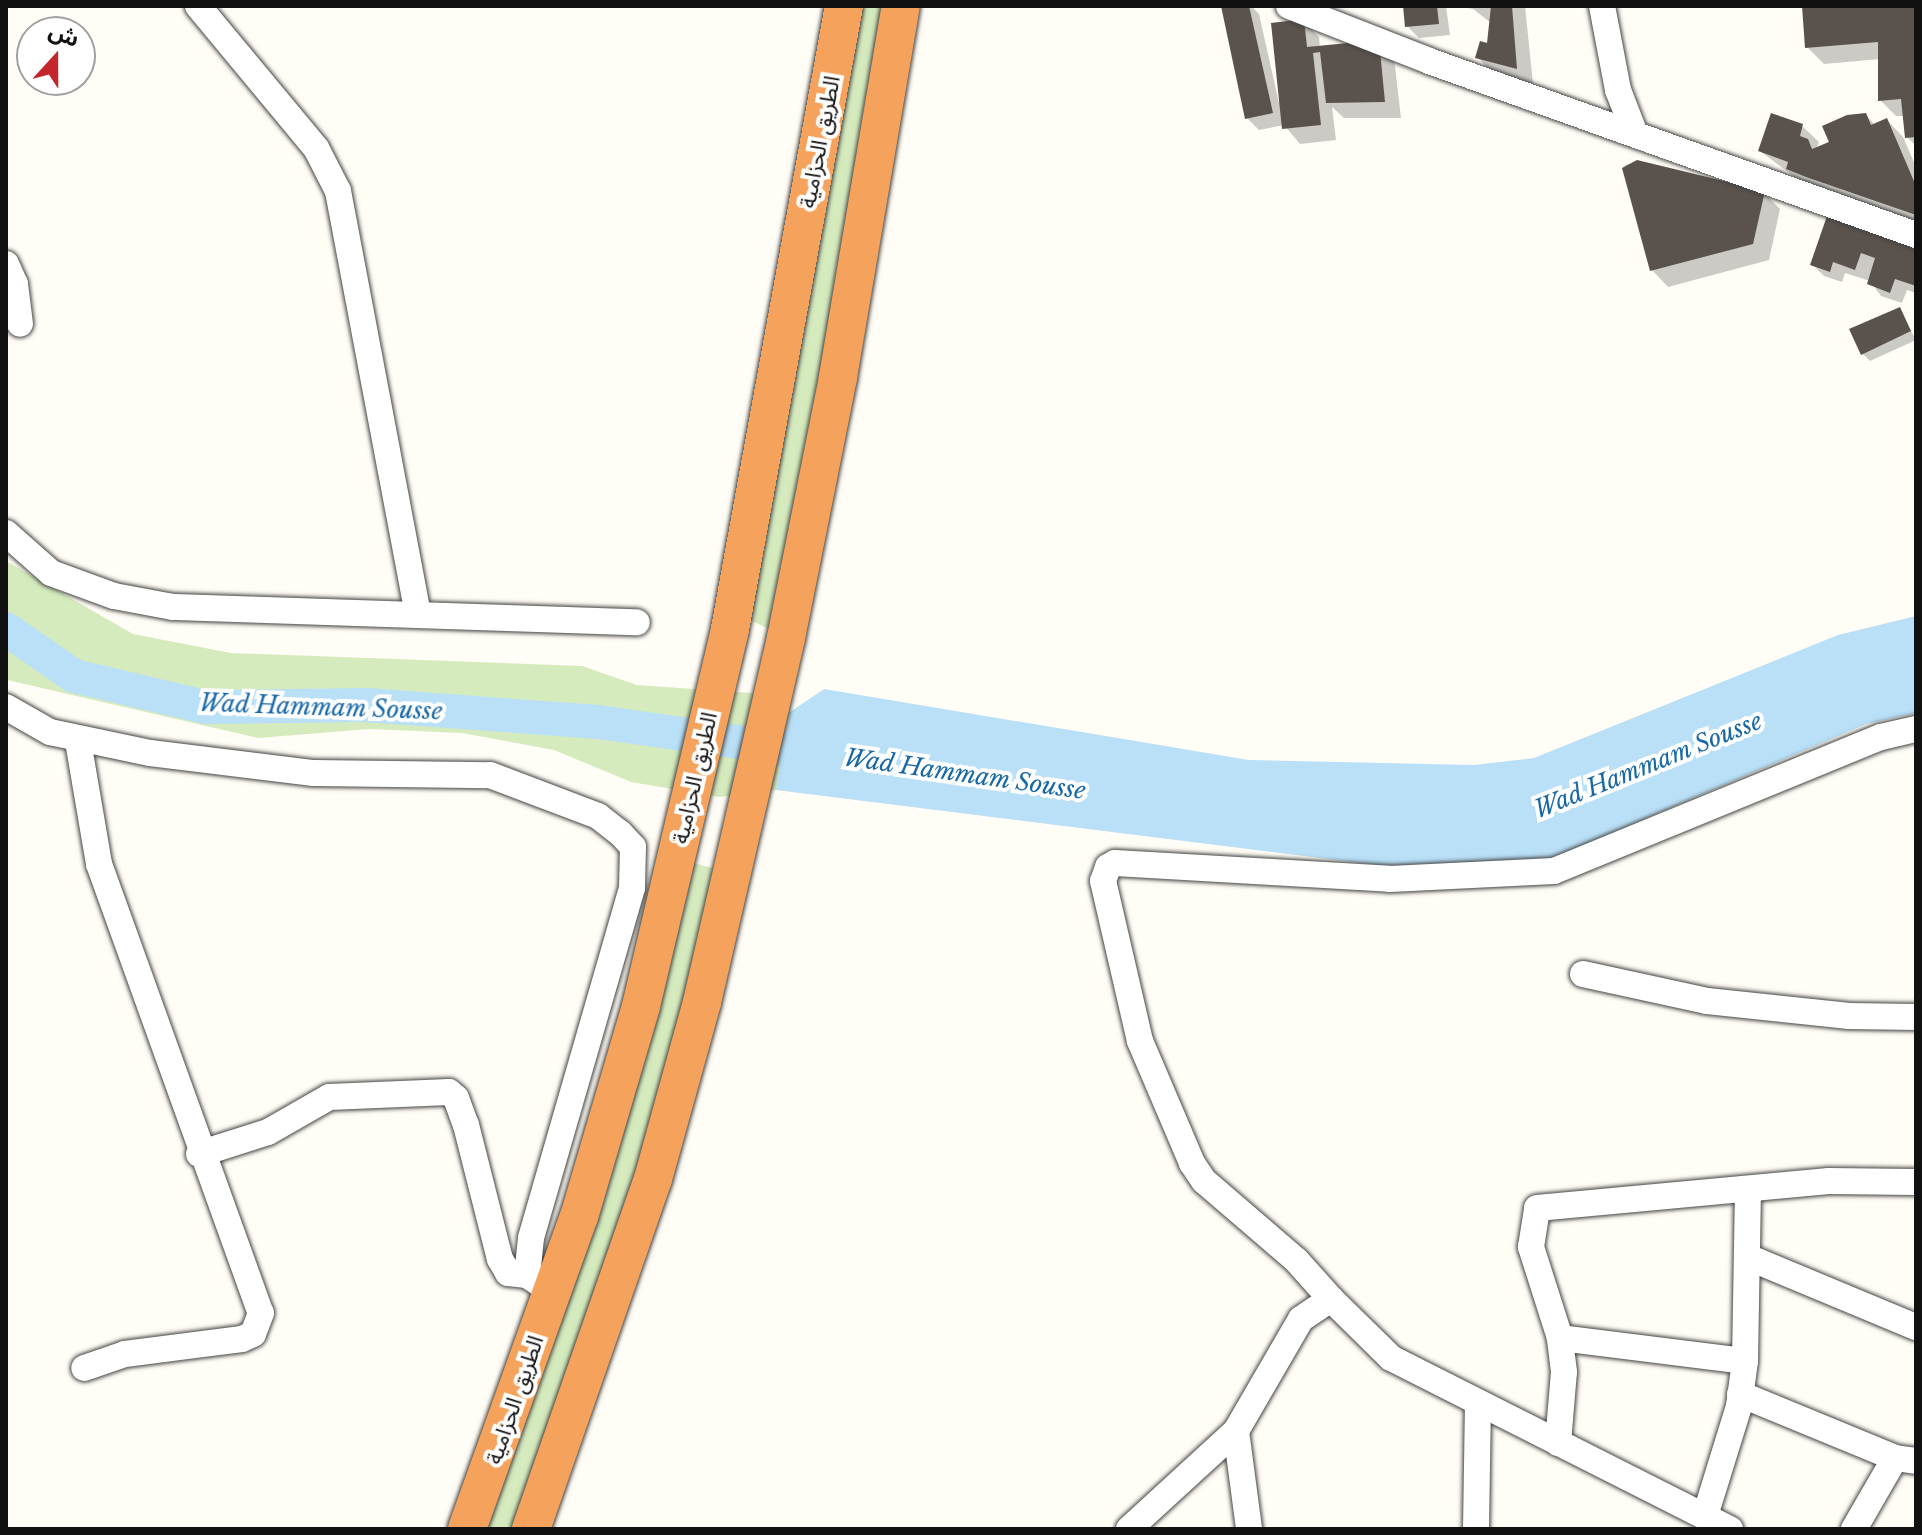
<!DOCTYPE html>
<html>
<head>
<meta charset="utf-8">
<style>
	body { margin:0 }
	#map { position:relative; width:1922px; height:1535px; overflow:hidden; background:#fffdf5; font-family:"Libre Baskerville","Noto Sans Arabic",serif }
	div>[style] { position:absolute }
	.green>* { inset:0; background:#d5ebbd }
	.water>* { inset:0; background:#b9e0f7 }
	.shadow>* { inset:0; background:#0003 }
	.river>* { height:34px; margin:-17px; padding:0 17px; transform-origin:17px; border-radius:17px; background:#b9e0f7 }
	.building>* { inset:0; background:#5a524d }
	.roads { filter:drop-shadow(0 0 2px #444) drop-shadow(0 0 2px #444) }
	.minor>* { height:26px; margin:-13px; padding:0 13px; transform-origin:13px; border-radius:13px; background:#fff }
	.highway>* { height:38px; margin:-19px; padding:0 19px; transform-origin:19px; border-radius:19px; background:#f5a25d }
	span { translate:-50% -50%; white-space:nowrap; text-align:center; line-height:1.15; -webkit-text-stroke:8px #fff; paint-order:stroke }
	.street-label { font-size:22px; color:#111 }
	.water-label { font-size:24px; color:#1768a6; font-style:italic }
	.frame { position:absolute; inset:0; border:8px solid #111; pointer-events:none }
	.north { position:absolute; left:16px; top:16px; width:80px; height:80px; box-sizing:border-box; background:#fff; border:2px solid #a0a0a0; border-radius:50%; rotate:21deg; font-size:22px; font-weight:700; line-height:32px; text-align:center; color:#111 }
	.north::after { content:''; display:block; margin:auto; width:28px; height:36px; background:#c4262e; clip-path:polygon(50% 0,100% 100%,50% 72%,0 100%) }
</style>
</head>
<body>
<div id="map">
	<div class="green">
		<div style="clip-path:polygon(855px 6px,890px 6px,776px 632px,743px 617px)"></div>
		<div style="clip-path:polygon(6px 561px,133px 634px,231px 653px,582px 666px,637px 685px,751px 693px,790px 712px,776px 790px,719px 797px,631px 782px,554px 750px,462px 733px,369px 729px,258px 738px,7px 680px)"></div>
		<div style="clip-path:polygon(690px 862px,723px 871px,645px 1160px,517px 1529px,478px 1529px)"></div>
	</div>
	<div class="water">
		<div style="clip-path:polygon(1916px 616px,1916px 713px,1866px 724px,1549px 860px,1392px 867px,776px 790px,790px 712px,824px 689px,1249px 760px,1474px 765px,1534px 758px,1838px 635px)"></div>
	</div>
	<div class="shadow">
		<div style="clip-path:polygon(1229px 6px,1251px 6px,1259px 14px,1279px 103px,1303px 21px,1319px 37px,1320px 48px,1378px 42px,1394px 58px,1401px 118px,1344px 118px,1332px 107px,1336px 140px,1300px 144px,1284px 125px,1259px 130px,1247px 118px)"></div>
		<div style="clip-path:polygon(1405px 6px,1446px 6px,1450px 35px,1419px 38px,1407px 26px)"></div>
		<div style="clip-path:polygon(1456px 6px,1525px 6px,1533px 84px,1494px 74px,1477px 57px,1489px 46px,1491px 23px,1473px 9px)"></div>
		<div style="clip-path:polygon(1804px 6px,1916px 6px,1916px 146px,1907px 137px,1905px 116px,1896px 116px,1880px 100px,1880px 59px,1824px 64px,1807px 47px)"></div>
		<div style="clip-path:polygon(1866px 115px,1875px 125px,1887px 120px,1903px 137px,1916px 167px,1916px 224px,1805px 185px,1760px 151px,1802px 126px,1819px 142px,1816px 150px)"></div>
		<div style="clip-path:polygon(1637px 162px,1764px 193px,1780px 209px,1769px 260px,1668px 287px,1652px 270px,1625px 165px)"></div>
		<div style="clip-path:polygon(1828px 219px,1916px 250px,1916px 293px,1907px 290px,1902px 303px,1881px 296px,1870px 281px,1845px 273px,1842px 282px,1824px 276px,1812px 264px)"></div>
		<div style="clip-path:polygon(1899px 310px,1916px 340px,1870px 361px,1862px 353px)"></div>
	</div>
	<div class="river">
		<div style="left:6px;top:629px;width:83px;rotate:34.7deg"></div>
		<div style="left:74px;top:676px;width:135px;rotate:13.3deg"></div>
		<div style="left:205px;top:707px;width:161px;rotate:-0.7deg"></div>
		<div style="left:366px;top:705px;width:233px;rotate:4.2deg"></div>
		<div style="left:598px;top:722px;width:233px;rotate:8.1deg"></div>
	</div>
	<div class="building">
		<div style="clip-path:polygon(1221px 6px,1249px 6px,1273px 113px,1245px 119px)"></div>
		<div style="clip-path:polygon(1403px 6px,1437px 6px,1439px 24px,1405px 27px)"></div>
		<div style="clip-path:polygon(1491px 6px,1512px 6px,1517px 69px,1475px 58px,1480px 41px,1487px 43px)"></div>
		<div style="clip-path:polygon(1802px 6px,1916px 6px,1916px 137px,1905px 138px,1901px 99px,1878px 101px,1878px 42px,1805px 48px)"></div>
		<div style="clip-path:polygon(1304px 19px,1307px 47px,1379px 40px,1385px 102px,1326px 103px,1320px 52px,1313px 53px,1321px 125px,1282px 129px,1271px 23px)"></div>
		<div style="clip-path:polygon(1771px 113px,1803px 124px,1800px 136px,1808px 139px,1812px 149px,1829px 142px,1822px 126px,1847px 115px,1866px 113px,1871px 125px,1887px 118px,1916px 186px,1916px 215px,1806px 177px,1786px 169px,1788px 162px,1758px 151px)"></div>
		<div style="clip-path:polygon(1637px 160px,1765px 191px,1753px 244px,1650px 271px,1622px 168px)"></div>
		<div style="clip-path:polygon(1827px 216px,1916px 247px,1916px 286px,1895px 279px,1890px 293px,1867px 284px,1875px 258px,1861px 253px,1855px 270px,1833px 262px,1830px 272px,1810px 265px)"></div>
		<div style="clip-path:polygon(1900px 307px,1911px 331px,1861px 355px,1849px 329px)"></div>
	</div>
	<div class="roads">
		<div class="minor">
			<div style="left:198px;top:6px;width:185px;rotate:50.3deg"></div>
			<div style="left:316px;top:148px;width:48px;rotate:62.9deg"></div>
			<div style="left:338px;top:191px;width:431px;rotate:79.3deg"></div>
			<div style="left:1289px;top:6px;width:150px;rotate:21.4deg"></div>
			<div style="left:1429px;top:61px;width:517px;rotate:19.66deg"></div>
			<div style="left:1602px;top:6px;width:86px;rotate:79.2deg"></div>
			<div style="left:1618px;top:90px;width:47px;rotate:68.9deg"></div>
			<div style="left:6px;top:264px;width:22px;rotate:66deg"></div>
			<div style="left:15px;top:284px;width:40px;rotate:82.9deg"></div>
			<div style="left:6px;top:533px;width:60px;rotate:41.6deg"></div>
			<div style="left:51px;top:573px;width:67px;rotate:20.1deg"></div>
			<div style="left:114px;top:596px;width:60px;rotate:10.6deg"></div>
			<div style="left:173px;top:607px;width:464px;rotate:1.9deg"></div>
			<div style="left:6px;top:707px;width:51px;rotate:29.6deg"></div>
			<div style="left:50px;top:732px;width:102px;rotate:11.9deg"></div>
			<div style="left:150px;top:753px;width:165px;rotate:7deg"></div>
			<div style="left:314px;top:773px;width:176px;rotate:0.7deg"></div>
			<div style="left:490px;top:775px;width:116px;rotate:20.8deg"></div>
			<div style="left:598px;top:816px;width:28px;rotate:38deg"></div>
			<div style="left:620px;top:833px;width:19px;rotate:47deg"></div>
			<div style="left:633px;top:847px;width:41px;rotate:91.4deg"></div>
			<div style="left:632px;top:888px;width:364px;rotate:106.1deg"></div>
			<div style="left:531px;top:1238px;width:37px;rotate:96deg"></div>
			<div style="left:527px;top:1275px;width:30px;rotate:34deg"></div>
			<div style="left:78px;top:741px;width:125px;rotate:80.3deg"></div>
			<div style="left:99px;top:864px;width:477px;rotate:70.2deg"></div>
			<div style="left:261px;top:1313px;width:22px;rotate:111deg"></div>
			<div style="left:253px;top:1334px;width:12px;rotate:156deg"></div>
			<div style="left:242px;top:1339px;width:118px;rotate:172.7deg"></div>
			<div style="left:125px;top:1354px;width:43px;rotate:161.1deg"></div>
			<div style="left:1583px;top:974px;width:127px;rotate:12.3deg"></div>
			<div style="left:1707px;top:1001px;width:143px;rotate:6deg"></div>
			<div style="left:1849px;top:1016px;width:67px;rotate:0.9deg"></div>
			<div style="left:199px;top:1154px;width:72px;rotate:-17.7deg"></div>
			<div style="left:268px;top:1132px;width:70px;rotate:-29.8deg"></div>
			<div style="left:329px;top:1097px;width:120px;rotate:-2.4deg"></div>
			<div style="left:449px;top:1092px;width:9px;rotate:41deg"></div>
			<div style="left:456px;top:1098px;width:29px;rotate:70deg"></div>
			<div style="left:466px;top:1125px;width:138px;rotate:75.8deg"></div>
			<div style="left:500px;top:1259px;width:16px;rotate:60deg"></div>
			<div style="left:508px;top:1273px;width:19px;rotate:6deg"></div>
			<div style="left:1750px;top:1258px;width:180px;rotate:22.6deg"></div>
			<div style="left:1331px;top:1299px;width:52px;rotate:-131.9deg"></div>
			<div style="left:1296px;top:1260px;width:121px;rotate:-139.3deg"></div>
			<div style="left:1204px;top:1181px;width:22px;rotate:-124deg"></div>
			<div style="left:1192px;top:1163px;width:133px;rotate:-113.1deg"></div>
			<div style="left:1140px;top:1041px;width:164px;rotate:-103deg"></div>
			<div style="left:1103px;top:881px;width:15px;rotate:-70deg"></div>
			<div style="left:1108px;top:867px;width:8px;rotate:-30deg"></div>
			<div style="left:1115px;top:863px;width:275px;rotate:3.3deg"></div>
			<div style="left:1390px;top:879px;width:164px;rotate:-2.8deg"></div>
			<div style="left:1554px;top:871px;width:353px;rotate:-22.3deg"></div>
			<div style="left:1881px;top:737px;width:36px;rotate:-13deg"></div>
			<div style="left:1560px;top:1338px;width:186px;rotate:7.1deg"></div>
			<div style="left:1740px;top:1394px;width:168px;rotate:22.4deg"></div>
			<div style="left:1895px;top:1458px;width:21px;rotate:8deg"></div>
			<div style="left:1236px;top:1431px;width:99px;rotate:82.4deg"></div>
			<div style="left:1558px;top:1443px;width:71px;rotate:-85.2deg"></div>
			<div style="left:1564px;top:1372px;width:34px;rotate:-97deg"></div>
			<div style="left:1560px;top:1338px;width:96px;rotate:-107.7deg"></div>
			<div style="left:1531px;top:1247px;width:39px;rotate:-81deg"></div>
			<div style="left:1537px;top:1208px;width:293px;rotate:-5.3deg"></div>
			<div style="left:1829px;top:1181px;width:87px;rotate:0.7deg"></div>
			<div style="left:1705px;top:1516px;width:115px;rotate:-72.8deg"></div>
			<div style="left:1739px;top:1406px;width:45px;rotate:-82.4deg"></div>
			<div style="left:1745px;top:1361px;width:172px;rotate:-89deg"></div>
			<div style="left:1129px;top:1529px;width:145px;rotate:-42.5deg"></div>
			<div style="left:1236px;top:1431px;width:129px;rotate:-59.9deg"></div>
			<div style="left:1301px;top:1319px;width:36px;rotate:-34deg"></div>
			<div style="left:1331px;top:1299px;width:84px;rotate:44.5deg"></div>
			<div style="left:1391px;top:1358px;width:380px;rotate:26.8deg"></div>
			<div style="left:1476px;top:1529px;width:126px;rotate:-89.1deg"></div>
			<div style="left:1854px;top:1529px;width:82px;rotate:-60deg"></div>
		</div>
		<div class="highway">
			<div style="left:467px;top:1529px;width:331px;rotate:-70.3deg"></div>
			<div style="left:579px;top:1217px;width:220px;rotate:-73.6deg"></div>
			<div style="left:641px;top:1006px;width:387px;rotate:-76.7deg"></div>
			<div style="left:730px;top:629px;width:633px;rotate:-79.63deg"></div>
			<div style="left:531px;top:1529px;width:371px;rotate:-70.8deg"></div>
			<div style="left:653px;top:1179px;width:184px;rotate:-74.5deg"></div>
			<div style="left:702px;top:1002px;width:374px;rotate:-77deg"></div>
			<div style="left:786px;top:638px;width:266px;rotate:-78.7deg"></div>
			<div style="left:838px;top:377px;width:376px;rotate:-80.4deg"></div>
		</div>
	</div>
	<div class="street-label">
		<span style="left:820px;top:142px;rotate:-79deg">الطريق الحزامية</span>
		<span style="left:695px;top:778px;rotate:-77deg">الطريق الحزامية</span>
		<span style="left:515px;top:1400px;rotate:-71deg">الطريق الحزامية</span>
	</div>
	<div class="water-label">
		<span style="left:321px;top:707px;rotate:2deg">Wad Hammam Sousse</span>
		<span style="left:1648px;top:765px;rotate:-22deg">Wad Hammam Sousse</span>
		<span style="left:965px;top:774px;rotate:8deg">Wad Hammam Sousse</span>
	</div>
	<div class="frame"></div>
	<div class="north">ش</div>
</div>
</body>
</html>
